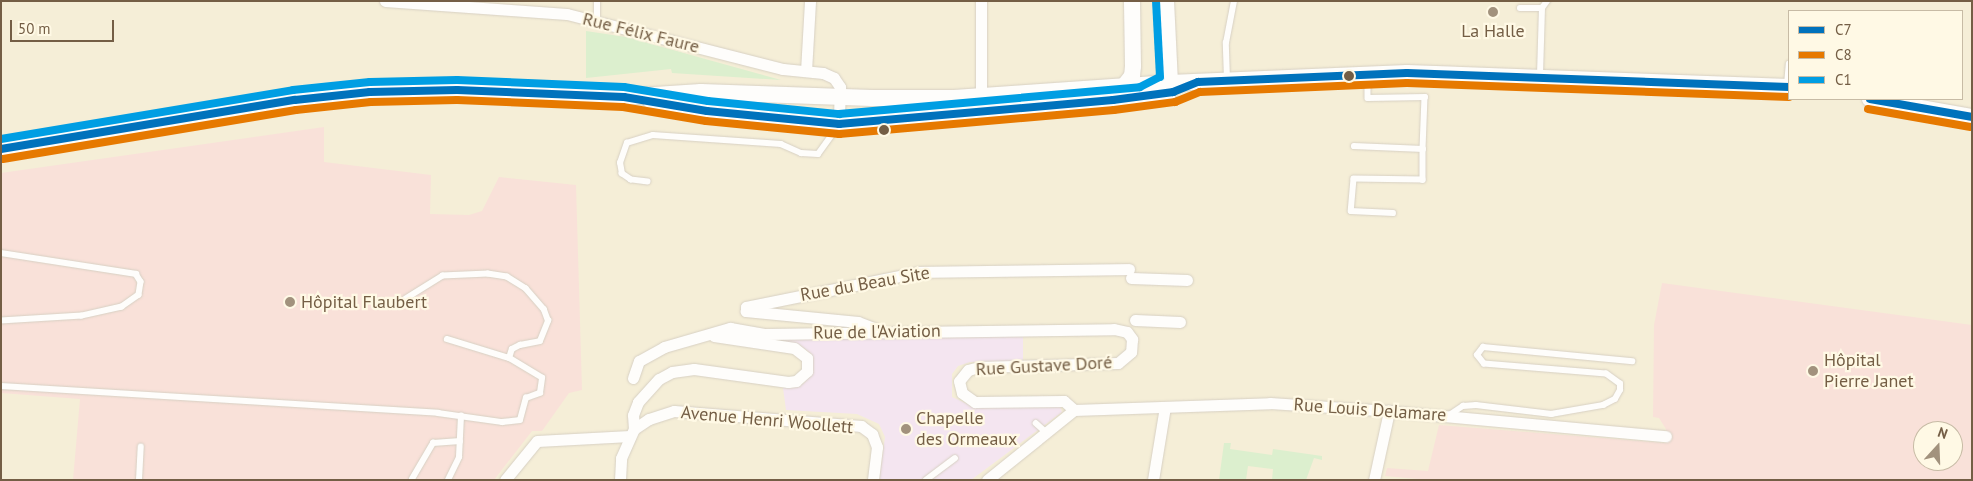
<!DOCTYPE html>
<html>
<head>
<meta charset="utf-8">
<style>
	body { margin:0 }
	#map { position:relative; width:1973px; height:481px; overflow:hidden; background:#f6f3e5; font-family:"PT Sans",sans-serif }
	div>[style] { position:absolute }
	.residential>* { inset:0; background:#f5eed7 }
	.education>* { inset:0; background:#f4e5f0 }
	.medical>* { inset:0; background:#f9e1d9 }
	.green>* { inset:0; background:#dcefce }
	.roads { filter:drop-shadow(0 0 1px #d7d0c3) drop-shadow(0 0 1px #d7d0c3) }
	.lane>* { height:5.5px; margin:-2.75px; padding:0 2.75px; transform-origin:2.75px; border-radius:2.75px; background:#fefdfb }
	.street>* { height:11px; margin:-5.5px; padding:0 5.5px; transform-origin:5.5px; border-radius:5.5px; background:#fefdfb }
	.secondary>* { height:16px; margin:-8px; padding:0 8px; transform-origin:8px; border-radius:8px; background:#fefdfb }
	.bus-1>* { height:8px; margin:-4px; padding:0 4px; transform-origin:4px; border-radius:4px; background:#0072bc }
	.bus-2>* { height:8px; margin:-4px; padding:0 4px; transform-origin:4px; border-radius:4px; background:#e67900 }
	.bus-3>* { height:8px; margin:-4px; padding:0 4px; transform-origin:4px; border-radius:4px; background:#009ee3 }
	.dots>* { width:14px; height:14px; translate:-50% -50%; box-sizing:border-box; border:2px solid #fff9e5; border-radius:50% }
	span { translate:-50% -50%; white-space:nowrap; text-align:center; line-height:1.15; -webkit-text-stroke:4.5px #fff9e5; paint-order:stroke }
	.poi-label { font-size:18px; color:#745e45 }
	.left { translate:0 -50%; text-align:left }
	.street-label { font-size:18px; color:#745e45 }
	.frame { position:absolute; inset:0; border:2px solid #745e45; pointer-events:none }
	.legend { position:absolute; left:1788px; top:10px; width:175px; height:90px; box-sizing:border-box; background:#fff9e5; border:1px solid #c7bba5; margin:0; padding:6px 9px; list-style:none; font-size:15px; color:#745e45 }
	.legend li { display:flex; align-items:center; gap:10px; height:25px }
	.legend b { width:25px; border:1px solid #c7bba5 }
	.north { position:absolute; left:1913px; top:421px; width:50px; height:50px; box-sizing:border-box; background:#fff9e5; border:1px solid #c7bba5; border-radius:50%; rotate:20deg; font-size:14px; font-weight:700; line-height:20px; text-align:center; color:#745e45 }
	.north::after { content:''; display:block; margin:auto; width:18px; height:22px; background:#a2927d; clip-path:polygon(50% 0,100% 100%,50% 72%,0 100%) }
	.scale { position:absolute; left:10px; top:20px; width:104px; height:22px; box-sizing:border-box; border:2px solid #745e45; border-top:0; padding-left:6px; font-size:15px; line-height:18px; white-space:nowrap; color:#745e45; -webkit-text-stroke:4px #fff9e5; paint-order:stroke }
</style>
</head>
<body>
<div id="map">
	<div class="residential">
		<div style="clip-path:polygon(evenodd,1px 1px,1972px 1px,1972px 480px,1px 480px,1px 1px,1789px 11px,1962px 11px,1962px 99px,1789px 99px,1789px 11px,1px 1px,1923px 431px,1953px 431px,1953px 461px,1923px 461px,1923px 431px)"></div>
	</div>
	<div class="education">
		<div style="clip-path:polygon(1023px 334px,1023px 361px,970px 362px,958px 366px,952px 374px,952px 397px,974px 407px,1060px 407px,1062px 412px,971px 480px,879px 480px,885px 437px,879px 424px,857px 414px,786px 410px,783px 388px,803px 384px,812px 373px,811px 354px,800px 345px,765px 339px)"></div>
	</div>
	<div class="medical">
		<div style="clip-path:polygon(324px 127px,324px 162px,431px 175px,430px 214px,469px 215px,482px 211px,499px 177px,576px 185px,582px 390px,569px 393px,542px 431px,532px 431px,494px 480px,73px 480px,80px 399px,1px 393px,1px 173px)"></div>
		<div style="clip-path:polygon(evenodd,1662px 283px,1972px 325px,1972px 480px,1429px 480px,1385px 476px,1387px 468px,1428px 471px,1439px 425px,1665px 443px,1666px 429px,1659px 418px,1653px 417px,1654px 325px,1662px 283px,1923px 431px,1953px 431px,1953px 461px,1923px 461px,1923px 431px)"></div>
	</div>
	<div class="green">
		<div style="clip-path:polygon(586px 31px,626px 37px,781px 80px,672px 73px,671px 69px,586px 78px)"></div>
		<div style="clip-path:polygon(1224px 443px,1231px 443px,1230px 449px,1272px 455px,1273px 449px,1322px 456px,1322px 460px,1314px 458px,1306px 480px,1272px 480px,1273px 469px,1248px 466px,1246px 480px,1219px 480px)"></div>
	</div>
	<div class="roads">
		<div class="lane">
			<div style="left:1520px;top:8px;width:22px"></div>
			<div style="left:597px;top:21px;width:20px;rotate:-90deg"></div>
			<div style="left:1540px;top:75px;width:67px;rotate:-88.3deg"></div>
			<div style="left:1542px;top:8px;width:9px;rotate:-54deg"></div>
			<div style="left:1368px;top:77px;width:21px;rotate:90deg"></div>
			<div style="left:1368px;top:98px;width:57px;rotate:-1deg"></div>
			<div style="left:1425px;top:97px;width:52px;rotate:92.2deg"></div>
			<div style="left:1227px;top:79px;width:36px;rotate:-92deg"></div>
			<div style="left:1226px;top:43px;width:43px;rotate:-79.2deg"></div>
			<div style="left:1787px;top:85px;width:21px;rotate:-85deg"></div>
			<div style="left:1354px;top:146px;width:69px;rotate:2.5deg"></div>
			<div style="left:1423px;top:149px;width:31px;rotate:90deg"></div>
			<div style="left:1423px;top:180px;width:69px;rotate:-179.2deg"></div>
			<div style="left:1354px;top:179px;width:32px;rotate:95deg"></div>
			<div style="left:1351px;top:211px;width:42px;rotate:2.7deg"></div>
			<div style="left:648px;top:182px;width:17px;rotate:-173deg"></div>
			<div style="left:631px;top:180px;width:11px;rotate:-146deg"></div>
			<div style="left:622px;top:174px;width:11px;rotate:-100deg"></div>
			<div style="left:620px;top:163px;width:21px;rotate:-71deg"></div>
			<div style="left:627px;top:143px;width:27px;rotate:-17deg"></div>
			<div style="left:653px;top:135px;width:128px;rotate:4deg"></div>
			<div style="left:781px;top:144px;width:22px;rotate:24deg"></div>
			<div style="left:801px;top:153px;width:17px;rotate:3deg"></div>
			<div style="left:818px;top:154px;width:34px;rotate:-54deg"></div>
			<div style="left:1px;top:253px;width:137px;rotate:8.8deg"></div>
			<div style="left:136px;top:274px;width:9px;rotate:58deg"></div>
			<div style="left:141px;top:282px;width:13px;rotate:99deg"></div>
			<div style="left:139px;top:295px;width:21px;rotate:145deg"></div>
			<div style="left:122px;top:307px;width:41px;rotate:167.3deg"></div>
			<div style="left:82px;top:316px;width:81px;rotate:176.5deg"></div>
			<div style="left:447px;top:339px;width:65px;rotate:17deg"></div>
			<div style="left:1px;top:386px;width:438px;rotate:3.5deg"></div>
			<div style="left:438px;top:413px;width:65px;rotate:8deg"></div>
			<div style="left:502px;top:422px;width:18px;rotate:-6deg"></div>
			<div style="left:520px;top:420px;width:23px;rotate:-75deg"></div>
			<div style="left:526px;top:398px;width:15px;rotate:-20deg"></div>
			<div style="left:540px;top:393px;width:15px;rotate:-82deg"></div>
			<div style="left:542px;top:378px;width:39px;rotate:-149deg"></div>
			<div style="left:509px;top:358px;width:9px;rotate:-72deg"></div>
			<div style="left:512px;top:349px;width:9px;rotate:-27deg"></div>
			<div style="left:520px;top:345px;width:20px;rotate:-11deg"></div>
			<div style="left:540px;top:341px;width:22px;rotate:-68deg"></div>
			<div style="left:548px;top:321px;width:12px;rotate:-110deg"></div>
			<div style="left:544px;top:310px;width:28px;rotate:-131deg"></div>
			<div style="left:526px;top:289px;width:22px;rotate:-148deg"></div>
			<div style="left:507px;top:277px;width:19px;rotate:-171deg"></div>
			<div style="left:488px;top:274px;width:45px;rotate:177.5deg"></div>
			<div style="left:443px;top:276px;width:44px;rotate:148.1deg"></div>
			<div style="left:1448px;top:416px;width:18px;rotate:-34deg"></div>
			<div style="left:1463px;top:406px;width:13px;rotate:-4deg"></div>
			<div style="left:1476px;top:405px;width:76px;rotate:6.8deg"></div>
			<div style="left:1551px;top:414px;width:53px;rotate:-9.8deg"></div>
			<div style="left:1603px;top:405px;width:13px;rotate:-27deg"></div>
			<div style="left:1615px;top:399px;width:10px;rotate:-61deg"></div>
			<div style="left:1620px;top:390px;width:6px;rotate:-90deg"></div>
			<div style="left:1620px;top:384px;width:17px;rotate:-144deg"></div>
			<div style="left:1606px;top:374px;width:122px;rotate:-175.3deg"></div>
			<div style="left:1484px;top:364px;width:11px;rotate:-128deg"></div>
			<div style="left:1477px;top:355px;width:10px;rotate:-53deg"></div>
			<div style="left:1483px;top:347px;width:150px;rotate:5.4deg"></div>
			<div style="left:1036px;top:423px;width:13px;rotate:42deg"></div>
			<div style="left:412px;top:479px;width:42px;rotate:-59.7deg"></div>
			<div style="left:433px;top:443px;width:27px;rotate:-4deg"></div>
			<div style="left:139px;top:480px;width:33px;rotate:-87deg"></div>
			<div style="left:448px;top:480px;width:25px;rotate:-64deg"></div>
			<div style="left:459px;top:457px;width:41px;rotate:-87.2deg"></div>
			<div style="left:926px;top:480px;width:36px;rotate:-37deg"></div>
		</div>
		<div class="street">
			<div style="left:385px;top:1px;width:182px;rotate:4.1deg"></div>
			<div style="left:567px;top:14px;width:223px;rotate:14.3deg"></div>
			<div style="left:783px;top:69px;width:40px;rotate:5.7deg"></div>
			<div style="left:823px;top:73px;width:12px;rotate:24deg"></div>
			<div style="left:834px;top:78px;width:11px;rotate:56deg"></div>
			<div style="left:840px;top:87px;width:37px;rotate:92deg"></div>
			<div style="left:806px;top:71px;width:70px;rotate:-86.7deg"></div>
			<div style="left:981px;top:96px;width:95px;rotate:-90deg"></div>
			<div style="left:1131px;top:278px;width:56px;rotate:2deg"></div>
			<div style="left:1135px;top:320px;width:45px;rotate:2.5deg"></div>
			<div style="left:876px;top:329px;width:19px;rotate:-159deg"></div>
			<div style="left:858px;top:322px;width:113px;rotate:-174.4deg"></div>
			<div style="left:746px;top:311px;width:4px;rotate:-90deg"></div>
			<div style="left:746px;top:307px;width:177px;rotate:-11.4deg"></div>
			<div style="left:919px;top:272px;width:210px;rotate:-0.8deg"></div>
			<div style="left:633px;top:378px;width:18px;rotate:-71deg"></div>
			<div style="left:639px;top:361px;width:29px;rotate:-29deg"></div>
			<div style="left:664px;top:347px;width:69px;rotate:-16.1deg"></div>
			<div style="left:730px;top:328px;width:36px;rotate:10deg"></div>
			<div style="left:765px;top:334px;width:349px;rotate:-0.8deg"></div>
			<div style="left:1114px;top:329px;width:13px;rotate:13deg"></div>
			<div style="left:1127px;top:332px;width:9px;rotate:54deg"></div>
			<div style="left:1132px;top:339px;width:13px;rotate:94deg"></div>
			<div style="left:1131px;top:352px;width:17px;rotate:140deg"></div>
			<div style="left:1118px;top:363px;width:139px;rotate:178.4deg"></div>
			<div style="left:979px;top:367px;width:11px;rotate:165deg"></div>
			<div style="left:968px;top:370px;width:14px;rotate:129deg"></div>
			<div style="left:959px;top:381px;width:12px;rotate:76deg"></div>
			<div style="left:962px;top:393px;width:16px;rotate:35deg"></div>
			<div style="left:975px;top:402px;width:89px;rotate:-0.6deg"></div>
			<div style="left:1064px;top:401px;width:13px;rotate:42deg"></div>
			<div style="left:1074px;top:410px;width:196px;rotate:-2deg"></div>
			<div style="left:1270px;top:403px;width:119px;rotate:3.8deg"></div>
			<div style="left:1389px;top:411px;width:278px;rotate:5.2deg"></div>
			<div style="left:634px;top:429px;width:14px;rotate:-94deg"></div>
			<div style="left:633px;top:415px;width:14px;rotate:-69deg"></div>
			<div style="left:638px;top:402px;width:31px;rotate:-48deg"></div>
			<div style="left:659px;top:379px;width:15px;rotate:-28deg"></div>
			<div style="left:672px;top:372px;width:22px;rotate:-8deg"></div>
			<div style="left:694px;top:369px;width:95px;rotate:7.9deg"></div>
			<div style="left:788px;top:382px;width:8px;rotate:-7deg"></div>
			<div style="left:796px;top:381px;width:15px;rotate:-42deg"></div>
			<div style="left:807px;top:371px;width:13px;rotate:-90deg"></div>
			<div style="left:807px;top:358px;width:16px;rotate:-142deg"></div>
			<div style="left:794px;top:348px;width:81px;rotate:-171.5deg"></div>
			<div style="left:505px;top:480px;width:50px;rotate:-50.6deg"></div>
			<div style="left:537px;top:441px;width:93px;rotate:-3.1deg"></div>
			<div style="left:620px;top:480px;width:22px;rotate:-87deg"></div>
			<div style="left:621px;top:458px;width:32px;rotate:-66deg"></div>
			<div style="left:634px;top:429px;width:18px;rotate:-34deg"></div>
			<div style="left:649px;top:419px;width:26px;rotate:-18deg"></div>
			<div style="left:674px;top:411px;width:188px;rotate:4.6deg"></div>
			<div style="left:861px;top:426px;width:14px;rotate:36deg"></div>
			<div style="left:872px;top:434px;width:14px;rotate:69deg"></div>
			<div style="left:877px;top:447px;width:33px;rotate:97deg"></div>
			<div style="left:987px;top:480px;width:112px;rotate:-38.8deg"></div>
			<div style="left:1153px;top:480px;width:74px;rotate:-80.7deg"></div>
			<div style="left:1374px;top:480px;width:71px;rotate:-77.7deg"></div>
		</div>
		<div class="secondary">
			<div style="left:1166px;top:1px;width:82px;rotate:87.2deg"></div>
			<div style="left:1124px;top:86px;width:13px;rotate:-51deg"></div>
			<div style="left:1132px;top:76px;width:10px;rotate:-84deg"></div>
			<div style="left:1133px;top:66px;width:65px;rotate:-90.9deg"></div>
			<div style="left:1870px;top:99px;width:104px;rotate:10deg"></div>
			<div style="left:651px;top:101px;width:57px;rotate:10.1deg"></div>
			<div style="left:707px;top:111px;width:133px;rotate:5.6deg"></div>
			<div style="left:839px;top:124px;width:246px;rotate:-4.9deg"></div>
			<div style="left:1084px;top:103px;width:85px;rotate:-6.8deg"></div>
			<div style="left:1px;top:149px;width:298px;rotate:-9.5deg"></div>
			<div style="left:295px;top:100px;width:75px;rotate:-6.1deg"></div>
			<div style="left:370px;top:92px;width:87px;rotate:-1.3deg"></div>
			<div style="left:457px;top:90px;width:167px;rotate:2.4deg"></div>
			<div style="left:624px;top:97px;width:77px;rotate:-3.7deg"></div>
			<div style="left:701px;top:92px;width:171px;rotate:2deg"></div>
			<div style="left:872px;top:98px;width:82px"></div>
			<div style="left:954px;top:98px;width:217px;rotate:-4deg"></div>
			<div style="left:1170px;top:83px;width:237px;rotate:-2.4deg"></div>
			<div style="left:1407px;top:73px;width:382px;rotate:2.1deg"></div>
		</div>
	</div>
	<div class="bus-1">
		<div style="left:1870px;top:99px;width:104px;rotate:10deg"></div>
		<div style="left:1px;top:149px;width:298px;rotate:-9.5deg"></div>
		<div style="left:295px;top:100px;width:75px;rotate:-6.1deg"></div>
		<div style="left:370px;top:92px;width:87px;rotate:-1.3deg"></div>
		<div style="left:457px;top:90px;width:167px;rotate:2.4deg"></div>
		<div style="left:624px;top:97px;width:84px;rotate:9.6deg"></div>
		<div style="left:707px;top:111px;width:133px;rotate:5.6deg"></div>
		<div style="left:839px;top:124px;width:275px;rotate:-5deg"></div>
		<div style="left:1113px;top:100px;width:61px;rotate:-7.6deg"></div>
		<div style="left:1173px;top:92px;width:27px;rotate:-22deg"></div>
		<div style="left:1198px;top:82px;width:209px;rotate:-2.5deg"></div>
		<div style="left:1407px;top:73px;width:382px;rotate:2.1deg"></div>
	</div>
	<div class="bus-2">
		<div style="left:1868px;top:109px;width:104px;rotate:10deg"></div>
		<div style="left:3px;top:159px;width:297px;rotate:-9.5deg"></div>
		<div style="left:296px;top:110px;width:75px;rotate:-6.1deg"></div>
		<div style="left:371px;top:102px;width:86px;rotate:-1.3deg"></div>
		<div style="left:457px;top:100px;width:166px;rotate:2.4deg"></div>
		<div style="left:623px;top:107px;width:84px;rotate:9.6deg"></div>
		<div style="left:706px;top:121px;width:134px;rotate:5.6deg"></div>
		<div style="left:839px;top:134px;width:276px;rotate:-5deg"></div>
		<div style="left:1114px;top:110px;width:62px;rotate:-7.5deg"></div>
		<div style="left:1175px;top:102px;width:27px;rotate:-22deg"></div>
		<div style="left:1200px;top:92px;width:207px;rotate:-2.5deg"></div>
		<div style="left:1407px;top:83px;width:382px;rotate:2.1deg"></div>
	</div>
	<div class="bus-3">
		<div style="left:1px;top:139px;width:296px;rotate:-9.5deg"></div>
		<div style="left:293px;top:90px;width:77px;rotate:-5.9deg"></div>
		<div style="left:370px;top:82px;width:87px;rotate:-1.3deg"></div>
		<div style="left:457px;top:80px;width:167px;rotate:2.4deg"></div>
		<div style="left:624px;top:87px;width:85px;rotate:9.5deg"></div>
		<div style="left:708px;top:101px;width:132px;rotate:5.7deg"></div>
		<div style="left:839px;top:114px;width:302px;rotate:-5.1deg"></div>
		<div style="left:1140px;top:87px;width:22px;rotate:-27deg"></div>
		<div style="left:1160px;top:77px;width:76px;rotate:-93deg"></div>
	</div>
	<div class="dots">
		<div style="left:1493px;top:12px;background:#a2927d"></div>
		<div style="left:1349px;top:76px;background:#745e45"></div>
		<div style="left:884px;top:130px;background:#745e45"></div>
		<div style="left:290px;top:302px;background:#a2927d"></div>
		<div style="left:1813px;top:371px;background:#a2927d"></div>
		<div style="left:906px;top:429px;background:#a2927d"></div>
	</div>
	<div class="poi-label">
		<span style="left:1493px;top:31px">La Halle</span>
		<span class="left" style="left:301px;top:302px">Hôpital Flaubert</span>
		<span class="left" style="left:1824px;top:371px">Hôpital<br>Pierre Janet</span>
		<span class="left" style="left:916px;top:429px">Chapelle<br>des Ormeaux</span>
	</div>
	<div class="street-label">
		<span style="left:641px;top:33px;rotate:14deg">Rue Félix Faure</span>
		<span style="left:865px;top:284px;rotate:-10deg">Rue du Beau Site</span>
		<span style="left:877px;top:332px;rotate:-1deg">Rue de l'Aviation</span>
		<span style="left:1044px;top:366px;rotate:-3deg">Rue Gustave Doré</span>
		<span style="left:1370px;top:410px;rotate:4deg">Rue Louis Delamare</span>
		<span style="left:767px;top:420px;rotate:5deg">Avenue Henri Woollett</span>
	</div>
	<div class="frame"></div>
	<ul class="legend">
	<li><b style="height:6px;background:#0072bc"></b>C7</li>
	<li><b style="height:6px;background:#e67900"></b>C8</li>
	<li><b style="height:6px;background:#009ee3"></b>C1</li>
	</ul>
	<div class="north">N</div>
	<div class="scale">50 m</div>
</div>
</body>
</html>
